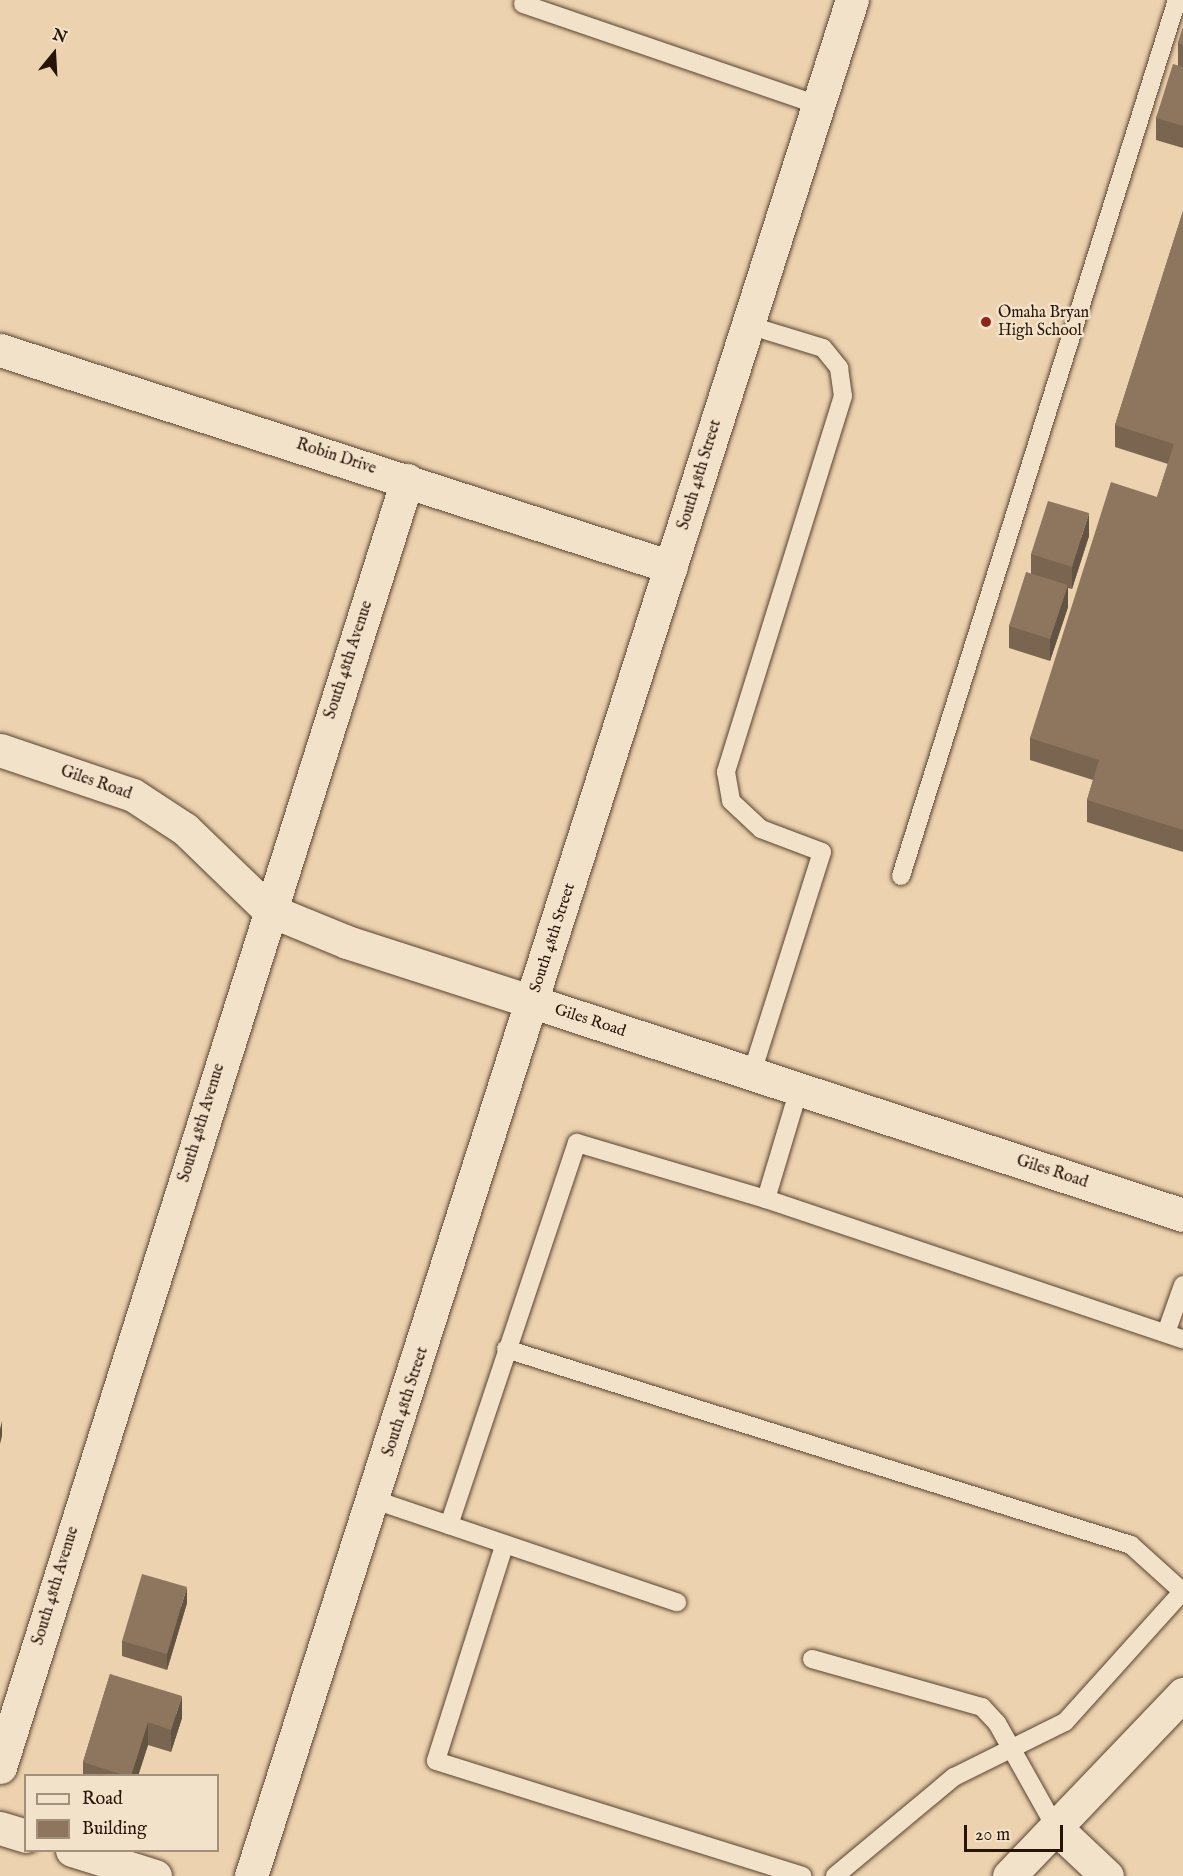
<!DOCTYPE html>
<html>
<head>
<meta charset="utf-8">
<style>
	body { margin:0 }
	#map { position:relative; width:1183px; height:1876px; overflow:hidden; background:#ecd2ae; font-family:"IM FELL English",serif }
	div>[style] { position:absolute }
	.roads { filter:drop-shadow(0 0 2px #594331) drop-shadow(0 0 2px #594331) }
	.service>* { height:18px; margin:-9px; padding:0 9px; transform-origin:9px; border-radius:9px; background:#f3e2ca }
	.minor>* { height:33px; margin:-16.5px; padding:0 16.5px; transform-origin:16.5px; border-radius:16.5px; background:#f3e2ca }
	.tertiary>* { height:33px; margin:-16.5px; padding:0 16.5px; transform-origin:16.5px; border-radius:16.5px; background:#f3e2ca }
	.wall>* { inset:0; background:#7a6551 }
	.shaded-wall>* { inset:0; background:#635342 }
	.building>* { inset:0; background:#8e765e }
	.dots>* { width:16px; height:16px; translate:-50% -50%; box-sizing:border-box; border:3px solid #f3e2ca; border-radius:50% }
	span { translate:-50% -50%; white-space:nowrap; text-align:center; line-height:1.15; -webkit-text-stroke:5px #f3e2ca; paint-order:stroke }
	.poi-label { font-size:16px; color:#281307 }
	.left { translate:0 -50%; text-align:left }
	.street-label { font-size:16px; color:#281307 }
	.legend { position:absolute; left:24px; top:1774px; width:195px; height:78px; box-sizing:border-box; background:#f3e2ca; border:2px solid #a28f7c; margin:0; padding:8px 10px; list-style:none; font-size:18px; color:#281307 }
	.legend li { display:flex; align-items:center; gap:12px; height:30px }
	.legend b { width:30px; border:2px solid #a28f7c }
	.north { position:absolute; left:24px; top:24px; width:60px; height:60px; -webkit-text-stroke:4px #f3e2ca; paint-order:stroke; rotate:18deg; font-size:16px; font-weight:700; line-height:24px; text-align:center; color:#281307 }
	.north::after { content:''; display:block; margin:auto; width:21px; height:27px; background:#281307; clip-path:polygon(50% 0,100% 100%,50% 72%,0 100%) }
	.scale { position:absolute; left:964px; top:1825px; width:99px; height:27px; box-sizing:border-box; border:3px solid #281307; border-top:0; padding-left:8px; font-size:18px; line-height:21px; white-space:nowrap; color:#281307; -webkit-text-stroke:4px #f3e2ca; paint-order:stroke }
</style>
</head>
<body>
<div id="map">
	<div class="roads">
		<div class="service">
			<div style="left:523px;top:4px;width:312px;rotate:18.9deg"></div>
			<div style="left:748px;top:325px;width:78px;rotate:17deg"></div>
			<div style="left:823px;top:348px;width:26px;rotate:51deg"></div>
			<div style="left:839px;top:368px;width:28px;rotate:82deg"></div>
			<div style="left:843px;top:396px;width:394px;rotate:107.3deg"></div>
			<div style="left:726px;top:772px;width:29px;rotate:80deg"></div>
			<div style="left:731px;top:801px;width:41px;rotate:43deg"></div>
			<div style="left:761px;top:829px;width:65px;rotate:20.7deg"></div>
			<div style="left:822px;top:852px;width:232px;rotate:107.6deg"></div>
			<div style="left:901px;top:876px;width:918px;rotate:-72.51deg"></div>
			<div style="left:766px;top:1199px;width:115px;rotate:-73.3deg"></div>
			<div style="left:1166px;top:1333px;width:51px;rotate:-70.5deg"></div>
			<div style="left:506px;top:1349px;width:655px;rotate:17.41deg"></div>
			<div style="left:1131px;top:1545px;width:70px;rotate:42.1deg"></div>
			<div style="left:375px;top:1500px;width:319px;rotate:18.7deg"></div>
			<div style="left:449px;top:1525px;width:403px;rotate:-71.5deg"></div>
			<div style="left:577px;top:1143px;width:197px;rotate:16.5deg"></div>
			<div style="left:766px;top:1199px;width:440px;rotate:18.6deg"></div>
			<div style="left:504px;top:1546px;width:225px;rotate:107.6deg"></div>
			<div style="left:436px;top:1761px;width:384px;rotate:17.4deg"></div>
			<div style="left:812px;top:1659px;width:177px;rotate:15.8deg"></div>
			<div style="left:982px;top:1707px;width:22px;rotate:47deg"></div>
			<div style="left:997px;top:1723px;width:120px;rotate:60.7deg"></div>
			<div style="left:835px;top:1876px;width:155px;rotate:-39.8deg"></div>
			<div style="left:954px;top:1777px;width:124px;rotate:-26.4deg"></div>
			<div style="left:1065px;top:1722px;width:176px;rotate:-48deg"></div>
		</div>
		<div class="minor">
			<div style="left:0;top:350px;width:705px;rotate:17.92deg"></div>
			<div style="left:0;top:750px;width:140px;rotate:18.7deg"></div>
			<div style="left:133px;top:795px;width:62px;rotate:33.2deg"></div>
			<div style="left:185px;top:829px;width:117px;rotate:44deg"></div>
			<div style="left:269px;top:910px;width:84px;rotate:22.3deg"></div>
			<div style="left:347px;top:942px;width:195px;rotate:17.9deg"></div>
			<div style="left:0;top:1767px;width:1350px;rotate:-72.45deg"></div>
			<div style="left:0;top:1828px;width:27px;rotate:17deg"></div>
			<div style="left:1056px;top:1828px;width:70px;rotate:43.3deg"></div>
			<div style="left:72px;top:1850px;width:87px;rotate:17.4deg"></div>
			<div style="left:1009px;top:1876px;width:252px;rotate:-46.3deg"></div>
		</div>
		<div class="tertiary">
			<div style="left:533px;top:1002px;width:684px;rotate:18.14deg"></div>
			<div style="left:251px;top:1876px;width:1970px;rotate:-72.24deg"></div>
		</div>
	</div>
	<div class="wall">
		<div style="clip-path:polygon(1183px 27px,1183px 148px,1156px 140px,1156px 118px,1178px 66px,1178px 43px)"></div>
		<div style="clip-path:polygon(1183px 211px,1183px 852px,1087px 822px,1087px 800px,1093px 780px,1030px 760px,1030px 738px,1157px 497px,1168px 464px,1115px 447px,1115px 425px)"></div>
		<div style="clip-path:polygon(1089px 536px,1072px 589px,1068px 588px,1068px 607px,1050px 661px,1009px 648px,1009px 626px,1031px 574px,1031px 554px)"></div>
		<div style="clip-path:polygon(187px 1603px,167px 1670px,122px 1656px,122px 1641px)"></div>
		<div style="clip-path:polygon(110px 1674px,182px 1718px,171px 1752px,148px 1745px,138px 1776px,83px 1776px,83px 1762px)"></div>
	</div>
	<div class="shaded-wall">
		<div style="clip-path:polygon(1089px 513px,1089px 536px,1072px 589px,1072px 567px)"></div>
		<div style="clip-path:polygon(1068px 585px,1068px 607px,1050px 661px,1050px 639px)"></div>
		<div style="clip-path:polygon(2px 1421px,2px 1436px,0 1444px,0 1429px)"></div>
		<div style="clip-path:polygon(187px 1587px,187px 1603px,167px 1670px,167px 1654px)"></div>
		<div style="clip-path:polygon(182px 1696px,182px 1718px,171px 1752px,171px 1730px)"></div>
		<div style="clip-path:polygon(148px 1722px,148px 1745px,138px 1776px,131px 1776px)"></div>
	</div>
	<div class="building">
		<div style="clip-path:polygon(1183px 27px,1183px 45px,1178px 43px)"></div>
		<div style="clip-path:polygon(1173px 64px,1183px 67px,1183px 126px,1156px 118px)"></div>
		<div style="clip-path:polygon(1183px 211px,1183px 830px,1087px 800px,1099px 760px,1030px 738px,1111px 482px,1157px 497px,1174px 444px,1115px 425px)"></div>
		<div style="clip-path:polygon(1048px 501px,1089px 513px,1072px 567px,1031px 554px)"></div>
		<div style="clip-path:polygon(1026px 572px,1068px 585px,1050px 639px,1009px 626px)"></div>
		<div style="clip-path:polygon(142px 1574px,187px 1587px,167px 1654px,122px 1641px)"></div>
		<div style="clip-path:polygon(110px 1674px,182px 1696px,171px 1730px,148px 1722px,131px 1776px,126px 1776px,83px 1762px)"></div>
	</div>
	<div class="dots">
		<div style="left:986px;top:322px;background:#8f2418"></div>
	</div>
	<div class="poi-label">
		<span class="left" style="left:998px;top:322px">Omaha Bryan<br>High School</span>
	</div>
	<div class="street-label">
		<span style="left:336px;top:457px;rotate:18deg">Robin Drive</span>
		<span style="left:700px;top:475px;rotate:-73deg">South 48th Street</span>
		<span style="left:349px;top:660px;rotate:-72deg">South 48th Avenue</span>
		<span style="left:96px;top:783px;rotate:19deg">Giles Road</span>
		<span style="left:553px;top:938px;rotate:-72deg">South 48th Street</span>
		<span style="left:590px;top:1021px;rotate:18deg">Giles Road</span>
		<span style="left:202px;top:1123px;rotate:-73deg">South 48th Avenue</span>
		<span style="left:1052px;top:1172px;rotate:18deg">Giles Road</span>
		<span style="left:406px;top:1402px;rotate:-72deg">South 48th Street</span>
		<span style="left:56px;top:1586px;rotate:-73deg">South 48th Avenue</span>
	</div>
	<ul class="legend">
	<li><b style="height:8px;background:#f3e2ca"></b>Road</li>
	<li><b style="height:16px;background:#8e765e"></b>Building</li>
	</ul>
	<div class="north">N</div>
	<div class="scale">20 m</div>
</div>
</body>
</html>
